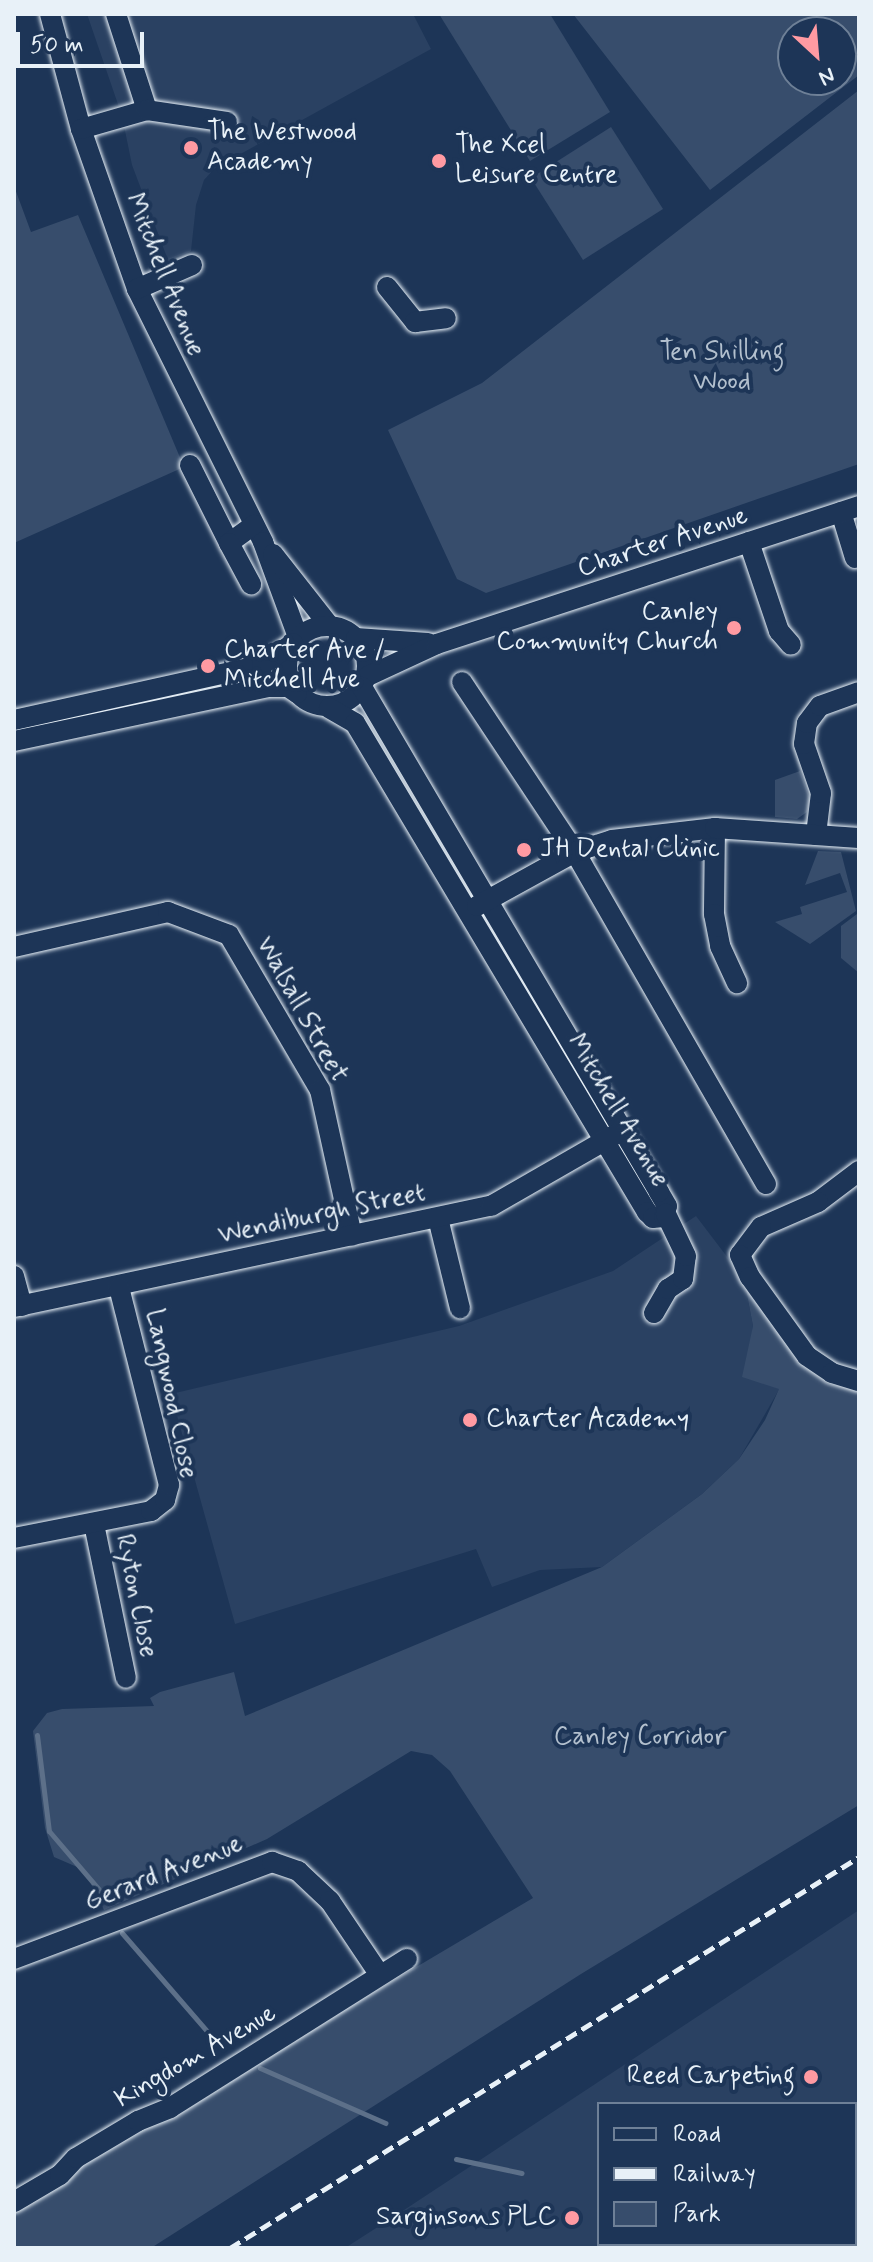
<!DOCTYPE html>
<html>
<head>
<meta charset="utf-8">
<style>
	body { margin:0 }
	#map { position:relative; width:873px; height:2262px; overflow:hidden; background:#1d3557; font-family:Mynerve,sans-serif }
	div>[style] { position:absolute }
	.built>* { inset:0; background:#2a4162 }
	.green>* { inset:0; background:#374d6c }
	.stream>* { height:5px; margin:-2.5px; padding:0 2.5px; transform-origin:2.5px; border-radius:2.5px; background:#5d7089 }
	.roads { filter:drop-shadow(0 0 2px #e8f1f8) drop-shadow(0 0 2px #e8f1f8) }
	.minor>* { height:20px; margin:-10px; padding:0 10px; transform-origin:10px; border-radius:10px; background:#1d3557 }
	.minor>.ring { margin:-10px; padding:0; box-sizing:content-box; background:none; border:20px solid #1d3557; border-radius:50% }
	.rail>* { height:5px; margin-top:-2.5px; transform-origin:0; background:repeating-linear-gradient(90deg,#e8f1f8 0 12px,transparent 0 18px) }
	.dots>* { width:22px; height:22px; translate:-50% -50%; box-sizing:border-box; border:4px solid #1d3557; border-radius:50% }
	span { translate:-50% -50%; white-space:nowrap; text-align:center; line-height:1.15; -webkit-text-stroke:8px #1d3557; paint-order:stroke }
	.poi-label { font-size:26px; color:#e8f1f8 }
	.left { translate:0 -50%; text-align:left }
	.right { translate:-100% -50%; text-align:right }
	.street-label { font-size:26px; color:#e8f1f8 }
	.park-label { font-size:26px; color:#b3c0ce }
	.frame { position:absolute; inset:0; border:16px solid #e8f1f8; pointer-events:none }
	.legend { position:absolute; left:597px; top:2102px; width:260px; height:144px; box-sizing:border-box; background:#1d3557; border:2px solid #6e8097; margin:0; padding:10px 14px; list-style:none; font-size:24px; color:#e8f1f8 }
	.legend li { display:flex; align-items:center; gap:16px; height:40px }
	.legend b { width:40px; border:2px solid #6e8097 }
	.north { position:absolute; left:777px; top:16px; width:80px; height:80px; box-sizing:border-box; background:#1d3557; border:2px solid #6e8097; border-radius:50%; rotate:154deg; font-size:22px; font-weight:700; line-height:32px; text-align:center; color:#e8f1f8 }
	.north::after { content:''; display:block; margin:auto; width:28px; height:36px; background:#ff9aa2; clip-path:polygon(50% 0,100% 100%,50% 72%,0 100%) }
	.scale { position:absolute; left:16px; top:32px; width:128px; height:36px; box-sizing:border-box; border:4px solid #e8f1f8; border-top:0; padding-left:10px; font-size:24px; line-height:28px; white-space:nowrap; color:#e8f1f8; -webkit-text-stroke:6px #1d3557; paint-order:stroke }
</style>
</head>
<body>
<div id="map">
	<div class="built">
		<div style="clip-path:polygon(87px 14px,413px 14px,431px 49px,215px 168px,204px 180px,196px 205px,191px 251px,168px 260px,132px 165px,122px 116px)"></div>
		<div style="clip-path:polygon(696px 1216px,744px 1279px,753px 1326px,750px 1357px,780px 1388px,739px 1459px,702px 1494px,602px 1567px,540px 1570px,492px 1587px,476px 1549px,235px 1624px,171px 1394px,459px 1326px,613px 1271px)"></div>
		<div style="clip-path:polygon(evenodd,859px 1910px,859px 2248px,345px 2248px,401px 2212px,859px 1910px,599px 2104px,855px 2104px,855px 2244px,599px 2244px,599px 2104px)"></div>
	</div>
	<div class="green">
		<div style="clip-path:polygon(439px 14px,550px 14px,610px 112px,530px 161px)"></div>
		<div style="clip-path:polygon(evenodd,573px 14px,859px 14px,859px 75px,710px 190px,573px 14px,841px 32px,841px 80px,793px 80px,793px 32px,841px 32px)"></div>
		<div style="clip-path:polygon(859px 90px,859px 464px,486px 593px,457px 579px,388px 430px,482px 383px)"></div>
		<div style="clip-path:polygon(611px 127px,663px 209px,583px 260px,531px 178px)"></div>
		<div style="clip-path:polygon(14px 186px,31px 232px,78px 215px,184px 467px,14px 543px)"></div>
		<div style="clip-path:polygon(800px 771px,810px 799px,807px 812px,797px 819px,775px 817px,775px 780px)"></div>
		<div style="clip-path:polygon(818px 851px,841px 852px,856px 911px,810px 944px,775px 922px,802px 914px,800px 907px,847px 892px,840px 873px,805px 885px)"></div>
		<div style="clip-path:polygon(857px 914px,859px 918px,859px 973px,841px 958px,841px 926px)"></div>
		<div style="clip-path:polygon(744px 1279px,807px 1367px,828px 1384px,859px 1390px,859px 1805px,581px 1974px,151px 2248px,14px 2248px,14px 2213px,82px 2165px,533px 1898px,450px 1771px,432px 1755px,411px 1751px,267px 1839px,104px 1910px,84px 1870px,54px 1857px,45px 1828px,33px 1731px,47px 1713px,62px 1709px,154px 1706px,150px 1698px,160px 1692px,234px 1672px,245px 1716px,602px 1567px,702px 1494px,739px 1459px,765px 1420px,779px 1389px,742px 1377px,753px 1326px)"></div>
	</div>
	<div class="stream">
		<div style="left:37px;top:1735px;width:97px;rotate:82.9deg"></div>
		<div style="left:49px;top:1831px;width:89px;rotate:49.5deg"></div>
		<div style="left:122px;top:1933px;width:150px;rotate:49.1deg"></div>
		<div style="left:260px;top:2068px;width:137px;rotate:23.7deg"></div>
		<div style="left:456px;top:2159px;width:67px;rotate:12deg"></div>
	</div>
	<div class="roads">
		<div class="minor">
			<div style="left:50px;top:14px;width:119px;rotate:74.9deg"></div>
			<div style="left:81px;top:129px;width:170px;rotate:70.7deg"></div>
			<div style="left:137px;top:289px;width:283px;rotate:63.5deg"></div>
			<div style="left:263px;top:542px;width:101px;rotate:69.8deg"></div>
			<div style="left:116px;top:14px;width:101px;rotate:72.1deg"></div>
			<div style="left:81px;top:129px;width:69px;rotate:-16.1deg"></div>
			<div style="left:147px;top:110px;width:81px;rotate:8.5deg"></div>
			<div style="left:387px;top:287px;width:45px;rotate:51.3deg"></div>
			<div style="left:415px;top:322px;width:31px;rotate:-7deg"></div>
			<div style="left:137px;top:289px;width:60px;rotate:-23.6deg"></div>
			<div style="left:190px;top:465px;width:87px;rotate:63.4deg"></div>
			<div style="left:229px;top:543px;width:31px;rotate:-36deg"></div>
			<div style="left:841px;top:512px;width:48px;rotate:73.1deg"></div>
			<div style="left:749px;top:542px;width:94px;rotate:71.4deg"></div>
			<div style="left:779px;top:631px;width:18px;rotate:49deg"></div>
			<div style="left:229px;top:543px;width:47px;rotate:61.8deg"></div>
			<div style="left:273px;top:554px;width:89px;rotate:51.8deg"></div>
			<div class="ring" style="left:287px;top:626px;width:60px;height:60px"></div>
			<div style="left:356px;top:638px;width:72px;rotate:4deg"></div>
			<div style="left:368px;top:676px;width:76px;rotate:-24.9deg"></div>
			<div style="left:437px;top:644px;width:444px;rotate:-18.1deg"></div>
			<div style="left:462px;top:682px;width:204px;rotate:56.4deg"></div>
			<div style="left:575px;top:852px;width:383px;rotate:60.1deg"></div>
			<div style="left:329px;top:708px;width:30px;rotate:30deg"></div>
			<div style="left:355px;top:723px;width:570px;rotate:59.16deg"></div>
			<div style="left:647px;top:1212px;width:8px;rotate:45deg"></div>
			<div style="left:653px;top:1218px;width:11px;rotate:-5deg"></div>
			<div style="left:664px;top:1217px;width:11px;rotate:-75deg"></div>
			<div style="left:667px;top:1206px;width:16px;rotate:-120deg"></div>
			<div style="left:659px;top:1192px;width:586px;rotate:-120.46deg"></div>
			<div style="left:14px;top:720px;width:254px;rotate:-12.5deg"></div>
			<div style="left:262px;top:665px;width:38px;rotate:-35deg"></div>
			<div style="left:14px;top:741px;width:259px;rotate:-12deg"></div>
			<div style="left:267px;top:687px;width:21px"></div>
			<div style="left:288px;top:687px;width:11px;rotate:34deg"></div>
			<div style="left:715px;top:828px;width:86px;rotate:90.7deg"></div>
			<div style="left:714px;top:914px;width:33px;rotate:79deg"></div>
			<div style="left:720px;top:946px;width:41px;rotate:65.3deg"></div>
			<div style="left:816px;top:835px;width:42px;rotate:-83.2deg"></div>
			<div style="left:821px;top:793px;width:52px;rotate:-109.1deg"></div>
			<div style="left:804px;top:744px;width:21px;rotate:-82deg"></div>
			<div style="left:807px;top:723px;width:21px;rotate:-53deg"></div>
			<div style="left:820px;top:706px;width:41px;rotate:-19.7deg"></div>
			<div style="left:477px;top:906px;width:112px;rotate:-28.9deg"></div>
			<div style="left:575px;top:852px;width:39px;rotate:-18deg"></div>
			<div style="left:612px;top:840px;width:104px;rotate:-6.6deg"></div>
			<div style="left:715px;top:828px;width:144px;rotate:4deg"></div>
			<div style="left:14px;top:947px;width:158px;rotate:-12.8deg"></div>
			<div style="left:168px;top:912px;width:65px;rotate:20.7deg"></div>
			<div style="left:229px;top:935px;width:180px;rotate:59.6deg"></div>
			<div style="left:320px;top:1090px;width:149px;rotate:77.6deg"></div>
			<div style="left:859px;top:1171px;width:51px;rotate:142.9deg"></div>
			<div style="left:818px;top:1202px;width:62px;rotate:156.3deg"></div>
			<div style="left:761px;top:1227px;width:35px;rotate:127deg"></div>
			<div style="left:740px;top:1255px;width:24px;rotate:66deg"></div>
			<div style="left:750px;top:1277px;width:97px;rotate:54.2deg"></div>
			<div style="left:807px;top:1356px;width:30px;rotate:34deg"></div>
			<div style="left:832px;top:1373px;width:28px;rotate:17deg"></div>
			<div style="left:438px;top:1218px;width:93px;rotate:76.3deg"></div>
			<div style="left:14px;top:1276px;width:31px;rotate:75deg"></div>
			<div style="left:14px;top:1307px;width:488px;rotate:-12deg"></div>
			<div style="left:491px;top:1206px;width:144px;rotate:-29.9deg"></div>
			<div style="left:654px;top:1313px;width:28px;rotate:-60deg"></div>
			<div style="left:668px;top:1289px;width:18px;rotate:-34deg"></div>
			<div style="left:683px;top:1279px;width:23px;rotate:-83deg"></div>
			<div style="left:686px;top:1256px;width:47px;rotate:-115.5deg"></div>
			<div style="left:94px;top:1524px;width:157px;rotate:78.3deg"></div>
			<div style="left:14px;top:1538px;width:140px;rotate:-11.1deg"></div>
			<div style="left:151px;top:1511px;width:18px;rotate:-38deg"></div>
			<div style="left:165px;top:1500px;width:16px;rotate:-75deg"></div>
			<div style="left:169px;top:1485px;width:204px;rotate:-104.2deg"></div>
			<div style="left:14px;top:1959px;width:276px;rotate:-20.6deg"></div>
			<div style="left:272px;top:1862px;width:28px;rotate:19deg"></div>
			<div style="left:298px;top:1871px;width:44px;rotate:43.2deg"></div>
			<div style="left:330px;top:1901px;width:89px;rotate:56deg"></div>
			<div style="left:14px;top:2202px;width:53px;rotate:-30.4deg"></div>
			<div style="left:60px;top:2175px;width:23px;rotate:-47deg"></div>
			<div style="left:76px;top:2158px;width:72px;rotate:-30.8deg"></div>
			<div style="left:138px;top:2121px;width:35px;rotate:-22deg"></div>
			<div style="left:170px;top:2108px;width:280px;rotate:-32.2deg"></div>
			<div style="left:696px;top:2244px;width:4px;rotate:63deg"></div>
			<div style="left:831px;top:2244px;width:5px;rotate:53deg"></div>
		</div>
	</div>
	<div class="rail">
		<div style="left:230px;top:2248px;width:741px;rotate:-31.87deg"></div>
	</div>
	<div class="dots">
		<div style="left:191px;top:148px;background:#ff9aa2"></div>
		<div style="left:439px;top:161px;background:#ff9aa2"></div>
		<div style="left:734px;top:628px;background:#ff9aa2"></div>
		<div style="left:208px;top:666px;background:#ff9aa2"></div>
		<div style="left:524px;top:850px;background:#ff9aa2"></div>
		<div style="left:470px;top:1420px;background:#ff9aa2"></div>
		<div style="left:811px;top:2077px;background:#ff9aa2"></div>
		<div style="left:572px;top:2218px;background:#ff9aa2"></div>
	</div>
	<div class="poi-label">
		<span class="left" style="left:207px;top:148px">The Westwood<br>Academy</span>
		<span class="left" style="left:455px;top:161px">The Xcel<br>Leisure Centre</span>
		<span class="right" style="left:718px;top:628px">Canley<br>Community Church</span>
		<span class="left" style="left:224px;top:666px">Charter Ave /<br>Mitchell Ave</span>
		<span class="left" style="left:540px;top:850px">JH Dental Clinic</span>
		<span class="left" style="left:486px;top:1420px">Charter Academy</span>
		<span class="right" style="left:795px;top:2077px">Reed Carpeting</span>
		<span class="right" style="left:556px;top:2218px">Sarginsons PLC</span>
	</div>
	<div class="street-label">
		<span style="left:164px;top:275px;rotate:68deg">Mitchell Avenue</span>
		<span style="left:663px;top:543px;rotate:-18deg">Charter Avenue</span>
		<span style="left:301px;top:1010px;rotate:61deg">Walsall Street</span>
		<span style="left:617px;top:1111px;rotate:59deg">Mitchell Avenue</span>
		<span style="left:322px;top:1215px;rotate:-12deg">Wendiburgh Street</span>
		<span style="left:170px;top:1394px;rotate:78deg">Langwood Close</span>
		<span style="left:135px;top:1596px;rotate:78deg">Ryton Close</span>
		<span style="left:164px;top:1874px;rotate:-21deg">Gerard Avenue</span>
		<span style="left:196px;top:2057px;rotate:-30deg">Kingdom Avenue</span>
	</div>
	<div class="park-label">
		<span style="left:722px;top:368px">Ten Shilling<br>Wood</span>
		<span style="left:640px;top:1738px">Canley Corridor</span>
	</div>
	<div class="frame"></div>
	<ul class="legend">
	<li><b style="height:10px;background:#1d3557"></b>Road</li>
	<li><b style="height:10px;background:#e8f1f8"></b>Railway</li>
	<li><b style="height:22px;background:#374d6c"></b>Park</li>
	</ul>
	<div class="north">N</div>
	<div class="scale">50 m</div>
</div>
</body>
</html>
